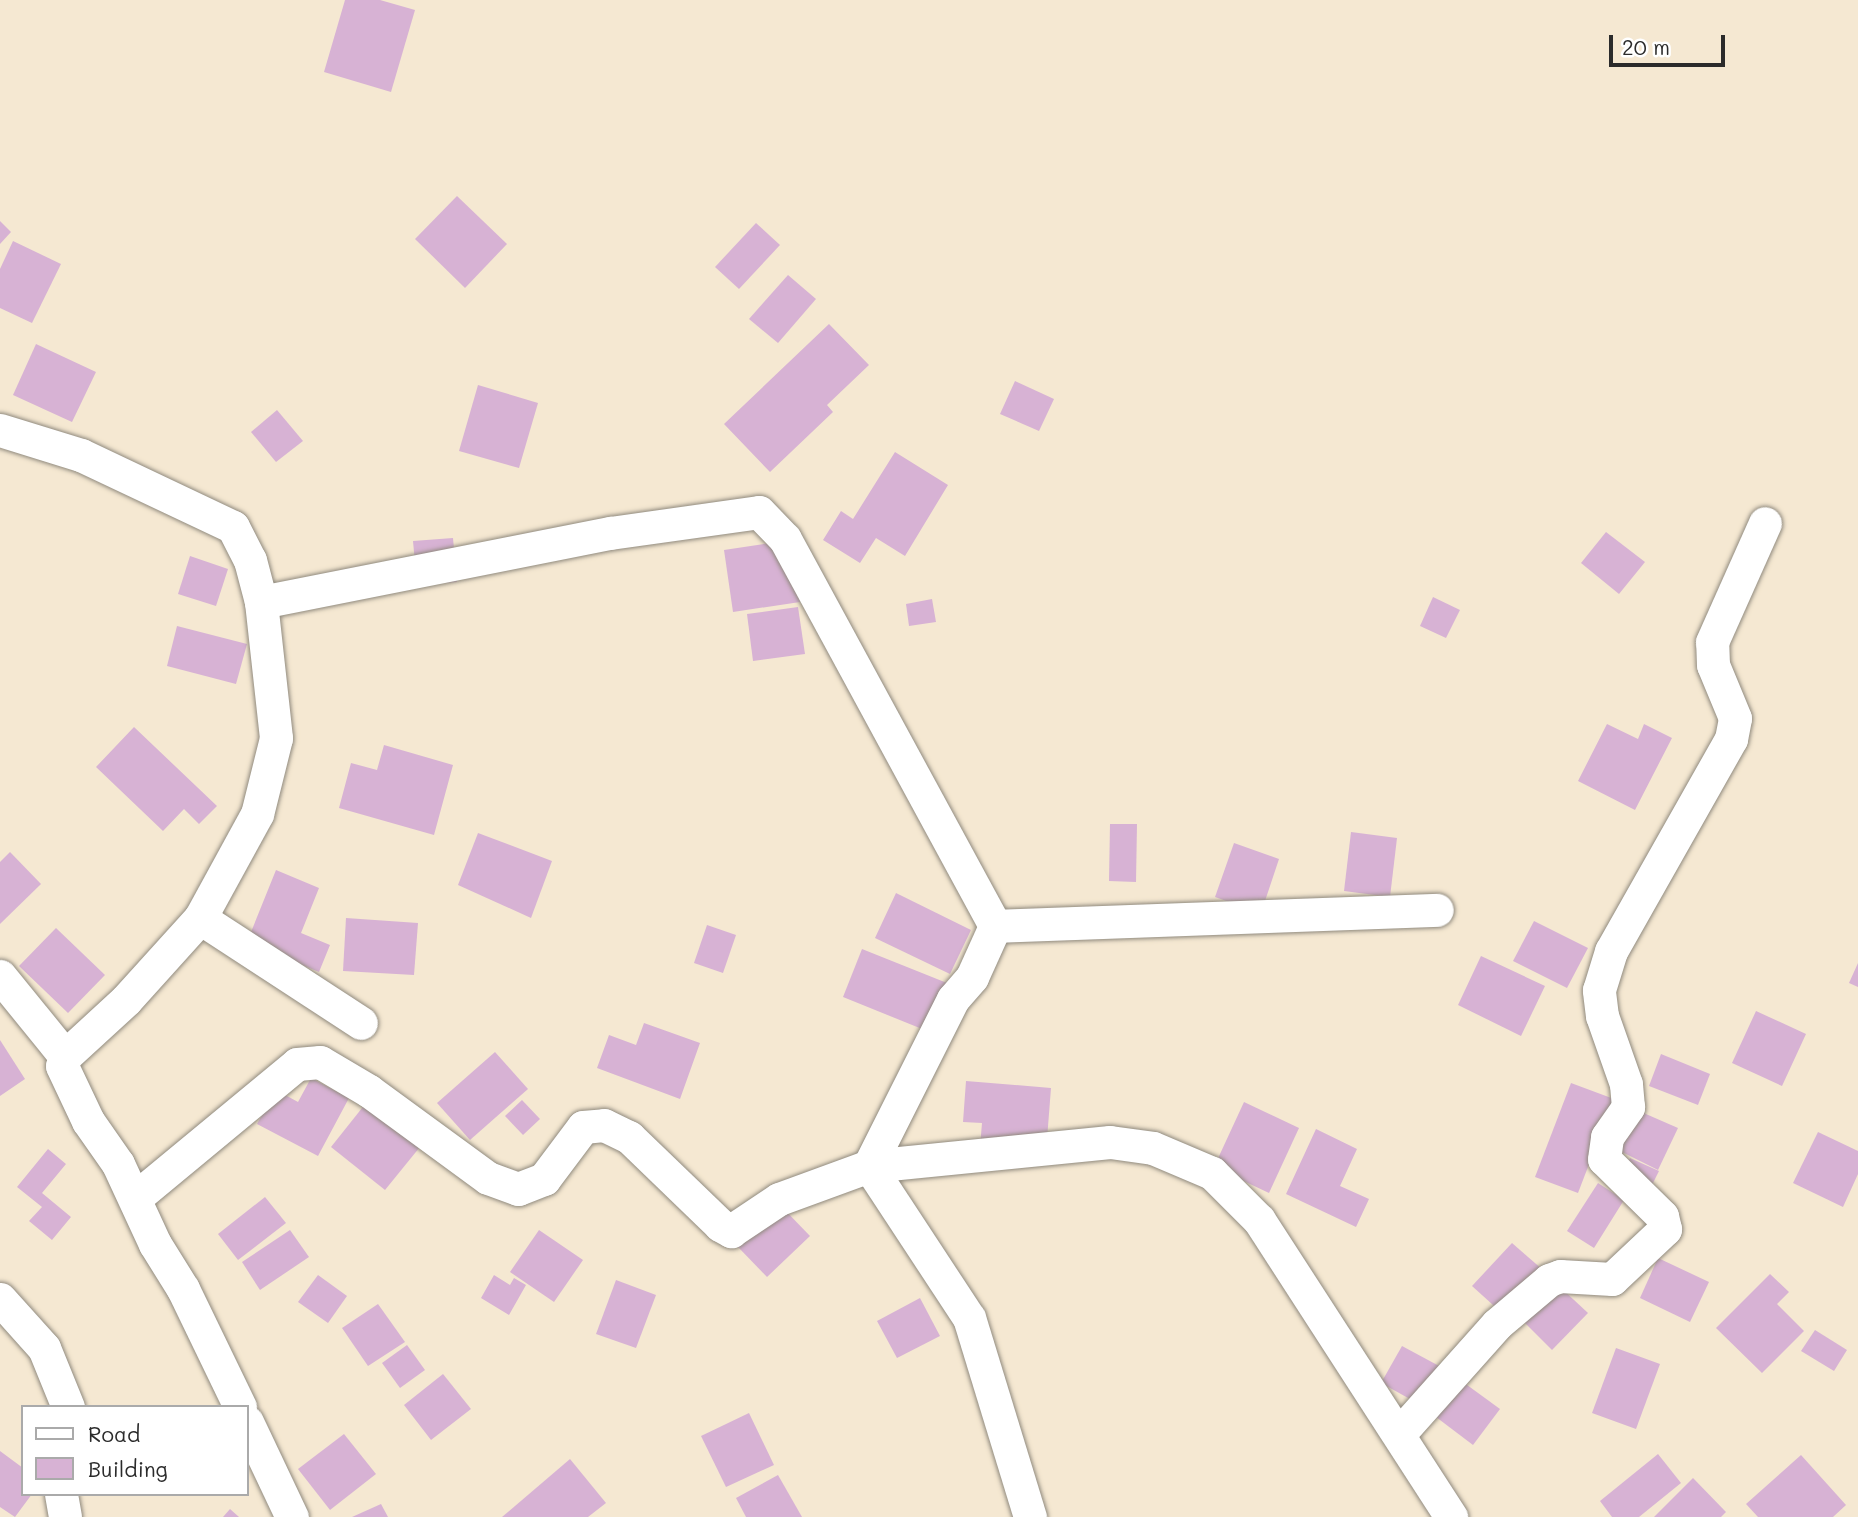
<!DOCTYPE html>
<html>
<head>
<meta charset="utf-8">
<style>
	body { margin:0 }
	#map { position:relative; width:1858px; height:1517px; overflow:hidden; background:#f5e8d2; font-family:Mali,sans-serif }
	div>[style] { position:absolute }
	.building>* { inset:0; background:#d7b2d4 }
	.roads { filter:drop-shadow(0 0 2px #908a7e) drop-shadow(0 0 2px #908a7e) }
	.street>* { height:33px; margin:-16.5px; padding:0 16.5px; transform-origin:16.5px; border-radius:16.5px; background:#fff }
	span { translate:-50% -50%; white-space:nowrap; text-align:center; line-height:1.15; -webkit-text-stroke:6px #fff; paint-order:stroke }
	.legend { position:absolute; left:21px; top:1405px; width:228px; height:91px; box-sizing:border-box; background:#fff; border:2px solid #aaa; margin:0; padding:9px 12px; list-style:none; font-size:21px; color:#2b2b2b }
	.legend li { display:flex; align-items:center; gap:14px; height:35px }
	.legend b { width:35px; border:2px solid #aaa }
	.scale { position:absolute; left:1609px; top:35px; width:116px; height:32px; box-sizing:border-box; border:4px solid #2b2b2b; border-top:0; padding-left:9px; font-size:21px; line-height:24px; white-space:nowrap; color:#2b2b2b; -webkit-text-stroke:5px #fff; paint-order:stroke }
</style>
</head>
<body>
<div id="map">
	<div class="building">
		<div style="clip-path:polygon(345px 0,380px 0,415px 10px,391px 92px,324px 72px)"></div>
		<div style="clip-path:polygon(457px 196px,507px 244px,465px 288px,415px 239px)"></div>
		<div style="clip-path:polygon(0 221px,11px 232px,0 244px)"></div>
		<div style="clip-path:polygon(756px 223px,780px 245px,739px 289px,715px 267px)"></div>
		<div style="clip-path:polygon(13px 241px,61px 264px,32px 323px,0 308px,0 269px)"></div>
		<div style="clip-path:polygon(788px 275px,816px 299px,778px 343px,749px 319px)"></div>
		<div style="clip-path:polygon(829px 324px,869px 365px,827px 405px,833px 412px,770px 472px,724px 424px)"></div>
		<div style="clip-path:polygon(36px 344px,96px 372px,72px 422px,13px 395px)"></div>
		<div style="clip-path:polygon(1015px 381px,1054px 399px,1039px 431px,1000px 414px)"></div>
		<div style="clip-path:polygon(478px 385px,538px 403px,519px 468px,459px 451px)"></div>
		<div style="clip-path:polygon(277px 410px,303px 441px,276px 462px,251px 432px)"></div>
		<div style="clip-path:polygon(895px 452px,948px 485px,905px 556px,876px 538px,860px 563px,823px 540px,841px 511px,853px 519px)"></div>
		<div style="clip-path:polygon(1606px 532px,1645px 562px,1619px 594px,1581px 563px)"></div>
		<div style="clip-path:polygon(453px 538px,457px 582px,417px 585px,413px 541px)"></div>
		<div style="clip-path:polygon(791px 540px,800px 602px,733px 612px,724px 550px)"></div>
		<div style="clip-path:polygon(190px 556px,228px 569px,216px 606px,178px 594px)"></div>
		<div style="clip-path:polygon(1433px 597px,1460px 610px,1446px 638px,1420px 626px)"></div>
		<div style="clip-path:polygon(932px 599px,936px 622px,909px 626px,906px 604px)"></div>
		<div style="clip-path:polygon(798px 607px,805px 654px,753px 661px,747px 614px)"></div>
		<div style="clip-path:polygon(177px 626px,247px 644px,236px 684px,167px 666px)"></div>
		<div style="clip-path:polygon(1607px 724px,1638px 739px,1644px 724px,1672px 738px,1635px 810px,1578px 781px)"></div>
		<div style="clip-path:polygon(134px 727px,217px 806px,199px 824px,184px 809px,163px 831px,96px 767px)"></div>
		<div style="clip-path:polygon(384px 745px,453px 765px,434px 835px,339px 808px,351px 763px,377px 770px)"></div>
		<div style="clip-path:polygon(1110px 824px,1137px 824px,1136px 882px,1109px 881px)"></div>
		<div style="clip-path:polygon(1351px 832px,1397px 838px,1390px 897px,1344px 891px)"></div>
		<div style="clip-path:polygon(478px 833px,552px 861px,531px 918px,458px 885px)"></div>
		<div style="clip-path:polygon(1234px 843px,1279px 859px,1261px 913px,1215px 897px)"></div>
		<div style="clip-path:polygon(10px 852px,41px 884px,0 924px,0 862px)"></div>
		<div style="clip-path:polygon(276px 870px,319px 888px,301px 933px,330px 945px,319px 972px,247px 942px)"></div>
		<div style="clip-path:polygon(896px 893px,971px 930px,950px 974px,875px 938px)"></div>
		<div style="clip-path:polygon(346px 918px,418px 923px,414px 975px,343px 971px)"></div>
		<div style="clip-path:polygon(1534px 921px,1588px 948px,1567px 988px,1513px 961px)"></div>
		<div style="clip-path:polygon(707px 925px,736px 935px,723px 973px,694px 963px)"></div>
		<div style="clip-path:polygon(56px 928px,105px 975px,68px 1013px,19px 966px)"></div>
		<div style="clip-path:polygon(862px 949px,947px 983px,927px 1031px,843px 997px)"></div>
		<div style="clip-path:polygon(1481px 956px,1545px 986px,1521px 1036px,1458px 1005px)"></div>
		<div style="clip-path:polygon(1858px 963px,1858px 987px,1849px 983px)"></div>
		<div style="clip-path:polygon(1756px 1011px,1806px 1034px,1782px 1086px,1732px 1063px)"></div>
		<div style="clip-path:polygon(644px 1023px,700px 1043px,680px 1099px,597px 1068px,609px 1035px,636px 1045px)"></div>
		<div style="clip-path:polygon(0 1040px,25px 1079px,0 1096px)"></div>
		<div style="clip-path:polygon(495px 1052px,528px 1089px,470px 1140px,437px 1103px)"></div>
		<div style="clip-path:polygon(1661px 1054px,1710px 1074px,1698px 1105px,1649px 1086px)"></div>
		<div style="clip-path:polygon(311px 1078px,349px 1098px,318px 1156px,257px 1124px,276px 1090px,298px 1102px)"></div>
		<div style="clip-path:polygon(966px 1081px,1051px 1088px,1045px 1165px,979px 1159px,982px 1123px,963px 1122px)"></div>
		<div style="clip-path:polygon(1571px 1083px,1614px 1099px,1578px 1193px,1535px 1177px)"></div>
		<div style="clip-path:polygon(370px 1098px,424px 1142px,385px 1190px,331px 1147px)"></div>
		<div style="clip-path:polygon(522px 1100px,540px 1119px,523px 1135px,505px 1116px)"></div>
		<div style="clip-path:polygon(1244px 1102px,1299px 1128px,1269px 1193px,1214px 1167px)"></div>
		<div style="clip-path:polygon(1639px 1111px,1678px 1128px,1658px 1170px,1620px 1151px)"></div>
		<div style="clip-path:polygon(1316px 1129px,1357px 1149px,1340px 1186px,1369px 1199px,1356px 1227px,1286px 1194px)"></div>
		<div style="clip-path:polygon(1818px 1132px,1858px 1151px,1858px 1174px,1843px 1207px,1793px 1183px)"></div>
		<div style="clip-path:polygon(48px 1149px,66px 1164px,42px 1193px,71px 1217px,52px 1240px,29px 1221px,42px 1207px,17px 1187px)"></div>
		<div style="clip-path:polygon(1630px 1158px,1659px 1171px,1651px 1187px,1622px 1174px)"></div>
		<div style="clip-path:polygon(1598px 1183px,1624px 1200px,1594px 1248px,1567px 1231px)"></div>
		<div style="clip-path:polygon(265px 1197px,286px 1223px,238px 1260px,218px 1234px)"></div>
		<div style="clip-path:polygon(781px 1206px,810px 1236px,767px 1277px,738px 1247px)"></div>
		<div style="clip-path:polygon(290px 1230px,309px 1257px,260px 1290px,242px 1262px)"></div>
		<div style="clip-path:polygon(539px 1230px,583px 1260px,554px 1302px,510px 1272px)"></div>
		<div style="clip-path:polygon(1512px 1243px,1543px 1270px,1503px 1314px,1472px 1286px)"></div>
		<div style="clip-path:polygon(1658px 1258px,1709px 1282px,1690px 1322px,1640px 1298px)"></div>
		<div style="clip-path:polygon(1770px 1274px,1789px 1292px,1777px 1304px,1804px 1331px,1762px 1373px,1716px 1328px)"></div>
		<div style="clip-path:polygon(318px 1275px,347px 1296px,328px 1323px,298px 1302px)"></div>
		<div style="clip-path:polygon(494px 1275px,510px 1285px,514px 1278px,526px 1285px,509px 1315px,481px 1298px)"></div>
		<div style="clip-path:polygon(616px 1280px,656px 1295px,636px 1348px,596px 1334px)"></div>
		<div style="clip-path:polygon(1559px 1286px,1588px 1313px,1552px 1350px,1525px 1323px)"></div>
		<div style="clip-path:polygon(920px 1298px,940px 1336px,897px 1358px,877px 1321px)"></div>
		<div style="clip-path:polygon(378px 1304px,405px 1342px,368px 1366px,342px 1328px)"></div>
		<div style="clip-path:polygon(1815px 1330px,1847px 1350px,1834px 1371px,1801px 1351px)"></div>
		<div style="clip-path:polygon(407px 1345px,425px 1370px,400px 1388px,382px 1363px)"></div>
		<div style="clip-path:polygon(1402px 1346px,1441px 1367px,1419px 1404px,1381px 1383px)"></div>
		<div style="clip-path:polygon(1616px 1348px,1660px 1364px,1636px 1429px,1592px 1413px)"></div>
		<div style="clip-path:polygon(443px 1374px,471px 1409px,431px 1440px,404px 1405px)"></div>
		<div style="clip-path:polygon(1463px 1382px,1500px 1409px,1473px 1445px,1436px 1417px)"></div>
		<div style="clip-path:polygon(749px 1413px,774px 1465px,726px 1487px,701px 1436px)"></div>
		<div style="clip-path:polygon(344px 1434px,376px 1474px,330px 1510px,298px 1469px)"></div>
		<div style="clip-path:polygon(0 1451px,23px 1468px,23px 1494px,32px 1494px,15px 1517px,0 1507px)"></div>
		<div style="clip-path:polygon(1658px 1454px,1681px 1483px,1639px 1517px,1612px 1517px,1600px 1501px)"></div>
		<div style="clip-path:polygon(1801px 1455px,1846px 1505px,1833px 1517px,1758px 1517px,1746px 1504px)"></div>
		<div style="clip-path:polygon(570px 1459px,606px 1503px,588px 1517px,502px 1517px)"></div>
		<div style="clip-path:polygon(778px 1475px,802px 1517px,746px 1517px,736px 1498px)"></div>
		<div style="clip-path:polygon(1693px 1478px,1726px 1512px,1721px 1517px,1654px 1517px)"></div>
		<div style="clip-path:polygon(381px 1504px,388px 1517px,352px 1517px)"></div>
		<div style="clip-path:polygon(230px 1509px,239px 1517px,223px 1517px)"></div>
	</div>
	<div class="roads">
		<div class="street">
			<div style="left:0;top:430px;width:85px;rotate:17.2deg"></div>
			<div style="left:81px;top:455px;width:168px;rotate:25.3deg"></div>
			<div style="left:233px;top:527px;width:37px;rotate:63deg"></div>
			<div style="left:250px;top:560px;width:43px;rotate:75.3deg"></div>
			<div style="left:261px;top:602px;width:137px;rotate:83.7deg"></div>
			<div style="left:276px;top:738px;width:78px;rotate:104deg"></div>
			<div style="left:257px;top:814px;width:119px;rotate:118.7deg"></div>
			<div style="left:200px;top:918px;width:110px;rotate:132.1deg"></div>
			<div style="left:126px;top:1000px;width:83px;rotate:137.4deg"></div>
			<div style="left:65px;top:1056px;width:10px;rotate:107deg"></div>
			<div style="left:62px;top:1066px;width:61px;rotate:64.7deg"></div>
			<div style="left:88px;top:1121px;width:52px;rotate:55.1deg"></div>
			<div style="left:118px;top:1164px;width:88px;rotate:65.2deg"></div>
			<div style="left:155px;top:1244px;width:53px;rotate:58.1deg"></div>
			<div style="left:183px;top:1289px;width:131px;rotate:64.2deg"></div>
			<div style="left:261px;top:602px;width:356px;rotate:-11.2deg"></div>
			<div style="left:610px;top:533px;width:150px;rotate:-8deg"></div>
			<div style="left:759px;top:512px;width:37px;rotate:46deg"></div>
			<div style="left:785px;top:539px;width:440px;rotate:61.5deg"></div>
			<div style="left:200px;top:918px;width:192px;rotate:33.1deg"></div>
			<div style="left:0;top:976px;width:103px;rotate:50.9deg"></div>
			<div style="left:135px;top:1198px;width:210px;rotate:-39.6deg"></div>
			<div style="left:297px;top:1064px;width:23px;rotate:-5deg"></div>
			<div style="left:320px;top:1062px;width:57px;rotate:30.6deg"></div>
			<div style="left:369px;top:1091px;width:147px;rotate:36.2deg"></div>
			<div style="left:488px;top:1178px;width:32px;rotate:20deg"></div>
			<div style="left:518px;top:1189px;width:28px;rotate:-21deg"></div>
			<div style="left:544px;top:1179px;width:65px;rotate:-53.1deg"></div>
			<div style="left:583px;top:1127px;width:21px;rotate:-5deg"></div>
			<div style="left:604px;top:1125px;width:28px;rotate:26deg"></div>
			<div style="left:629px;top:1137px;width:127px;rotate:44deg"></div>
			<div style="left:720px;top:1225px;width:13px;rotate:29deg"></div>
			<div style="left:731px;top:1231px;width:58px;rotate:-33.7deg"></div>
			<div style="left:779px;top:1199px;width:96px;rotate:-20.1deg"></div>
			<div style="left:869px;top:1166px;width:187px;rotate:-63.3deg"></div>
			<div style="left:953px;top:999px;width:29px;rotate:-49deg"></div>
			<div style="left:972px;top:977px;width:56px;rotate:-65.7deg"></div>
			<div style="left:995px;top:926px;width:442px;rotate:-2.1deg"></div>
			<div style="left:0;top:1299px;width:66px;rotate:48.1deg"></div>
			<div style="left:44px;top:1348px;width:64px;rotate:67.9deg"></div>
			<div style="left:247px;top:1422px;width:105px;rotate:64.7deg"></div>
			<div style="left:1399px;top:1434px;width:147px;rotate:-48.3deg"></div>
			<div style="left:1497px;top:1324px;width:68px;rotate:-40.2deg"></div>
			<div style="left:1549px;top:1280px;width:12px;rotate:-20deg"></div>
			<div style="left:1560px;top:1276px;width:52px;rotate:3.3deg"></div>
			<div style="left:1612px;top:1279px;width:73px;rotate:-43.3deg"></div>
			<div style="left:1665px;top:1229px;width:13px;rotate:-103deg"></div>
			<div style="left:1662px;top:1216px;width:81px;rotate:-135.5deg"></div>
			<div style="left:1604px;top:1159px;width:22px;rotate:-82deg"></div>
			<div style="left:1607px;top:1137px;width:37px;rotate:-55deg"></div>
			<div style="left:1628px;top:1107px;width:23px;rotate:-95deg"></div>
			<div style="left:1626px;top:1084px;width:72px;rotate:-109.4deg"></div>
			<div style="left:1602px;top:1016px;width:26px;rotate:-97deg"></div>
			<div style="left:1599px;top:990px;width:41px;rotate:-72.9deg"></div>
			<div style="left:1611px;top:951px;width:244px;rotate:-60.5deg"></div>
			<div style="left:1731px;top:739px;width:21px;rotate:-79deg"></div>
			<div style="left:1735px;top:718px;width:57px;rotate:-112.5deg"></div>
			<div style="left:1713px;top:665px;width:23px;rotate:-92deg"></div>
			<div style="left:1712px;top:642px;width:130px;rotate:-66deg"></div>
			<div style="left:61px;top:1494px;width:23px;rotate:80deg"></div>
			<div style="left:1030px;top:1517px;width:208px;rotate:-107deg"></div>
			<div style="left:969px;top:1318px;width:182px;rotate:-123.3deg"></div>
			<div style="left:869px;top:1166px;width:242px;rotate:-5.7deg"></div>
			<div style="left:1110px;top:1142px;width:43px;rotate:7.9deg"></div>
			<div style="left:1153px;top:1148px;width:64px;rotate:23deg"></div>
			<div style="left:1212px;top:1173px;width:66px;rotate:45deg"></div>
			<div style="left:1259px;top:1220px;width:354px;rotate:57.1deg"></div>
		</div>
	</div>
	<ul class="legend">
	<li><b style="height:9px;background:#fff"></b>Road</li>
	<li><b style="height:19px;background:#d7b2d4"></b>Building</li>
	</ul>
	<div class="scale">20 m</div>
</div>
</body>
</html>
